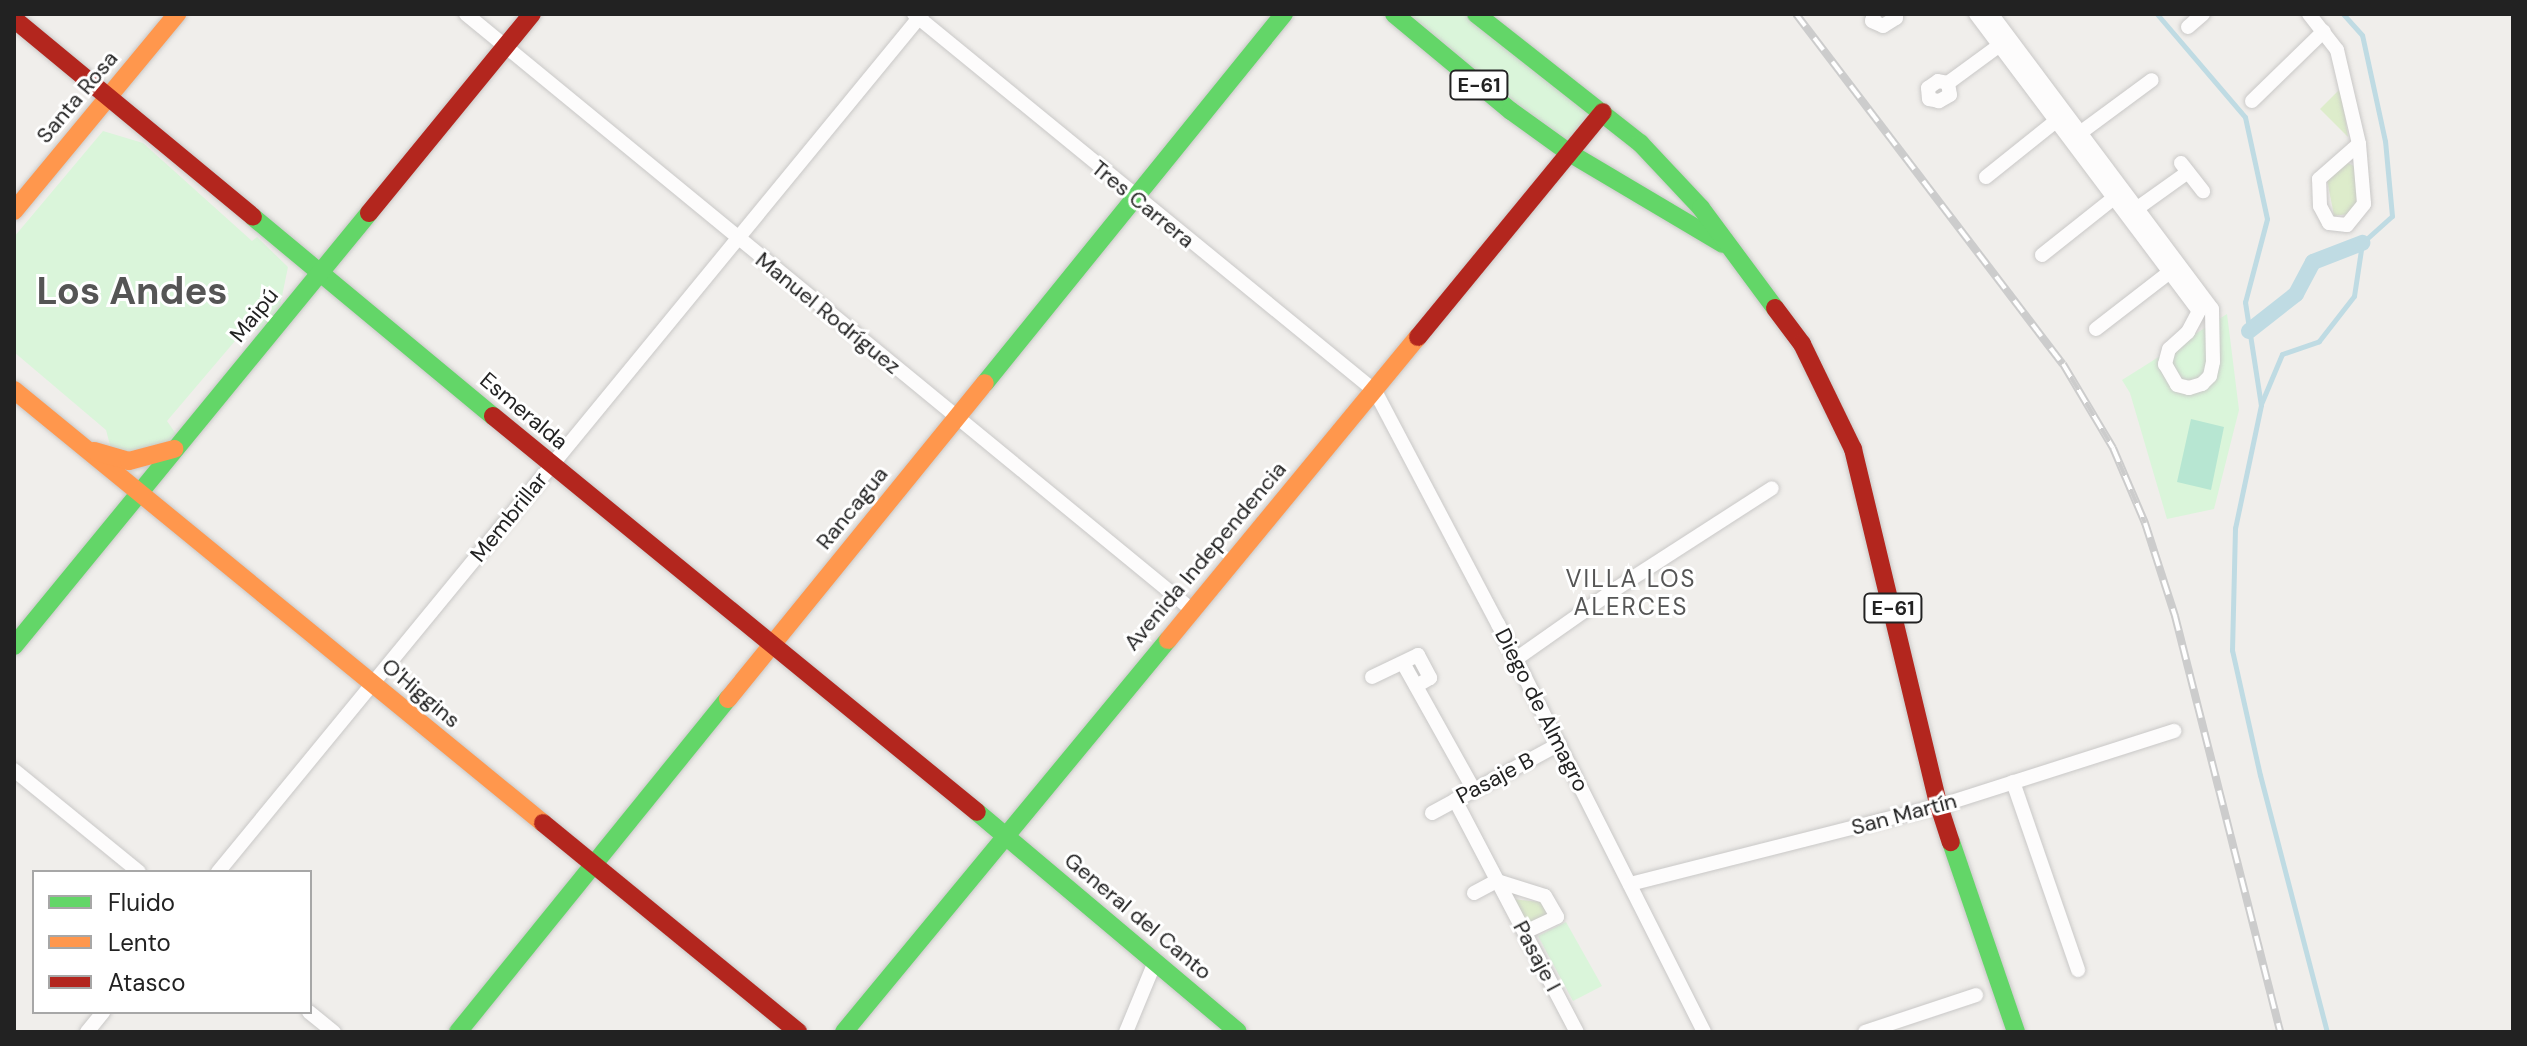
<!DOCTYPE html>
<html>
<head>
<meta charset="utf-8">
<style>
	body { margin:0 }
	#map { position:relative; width:2527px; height:1046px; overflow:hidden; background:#f0eeeb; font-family:"DM Sans",sans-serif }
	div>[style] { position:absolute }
	.grass>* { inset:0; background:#ddeccb }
	.park>* { inset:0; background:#daf5da }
	.pitch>* { inset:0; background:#b7e6d2 }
	.stream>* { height:5px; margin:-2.5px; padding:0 2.5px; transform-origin:2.5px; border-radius:2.5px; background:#bfdbe3 }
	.canal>* { height:16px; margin:-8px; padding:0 8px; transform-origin:8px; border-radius:8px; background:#bfdbe3 }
	.roads { filter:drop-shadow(0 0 2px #c9c8c7) drop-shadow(0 0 2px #c9c8c7) }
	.street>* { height:14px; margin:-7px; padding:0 7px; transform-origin:7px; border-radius:7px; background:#fdfcfc }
	.fast>* { height:18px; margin:-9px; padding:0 9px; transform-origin:9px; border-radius:9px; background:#63d668 }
	.slow>* { height:18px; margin:-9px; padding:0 9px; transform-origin:9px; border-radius:9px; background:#ff974d }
	.jam>* { height:18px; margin:-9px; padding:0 9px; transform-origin:9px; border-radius:9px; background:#b3261e }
	.rail>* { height:8px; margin-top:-4px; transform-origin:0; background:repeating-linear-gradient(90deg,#fff 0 15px,#ccc 0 30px); box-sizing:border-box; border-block:2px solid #ccc }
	span { translate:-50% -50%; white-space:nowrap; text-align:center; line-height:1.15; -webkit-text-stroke:6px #fff; paint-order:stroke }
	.shield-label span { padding:2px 6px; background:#fff; border:2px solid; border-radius:6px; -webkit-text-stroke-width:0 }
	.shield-label { font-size:20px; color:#222; font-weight:700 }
	.street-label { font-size:22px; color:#222 }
	.neighbourhood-label { font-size:24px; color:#555; letter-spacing:2px }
	.town-label { font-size:38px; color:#555; font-weight:700 }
	.frame { position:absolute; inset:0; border:16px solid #222; pointer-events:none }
	.legend { position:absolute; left:32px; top:870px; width:280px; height:144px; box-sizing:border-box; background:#fff; border:2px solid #a7a7a7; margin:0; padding:10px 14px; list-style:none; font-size:24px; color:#222 }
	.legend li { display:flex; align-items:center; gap:16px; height:40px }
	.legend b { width:40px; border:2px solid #a7a7a7 }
</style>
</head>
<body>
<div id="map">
	<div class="grass">
		<div style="clip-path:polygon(2341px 88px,2348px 137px,2320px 109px)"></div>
		<div style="clip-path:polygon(2346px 162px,2354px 166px,2358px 202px,2348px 214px,2334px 216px,2327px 179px)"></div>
		<div style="clip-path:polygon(1512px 899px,1541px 902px,1548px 916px,1526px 927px)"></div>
	</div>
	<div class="park">
		<div style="clip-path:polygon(1398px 14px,1473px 14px,1588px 113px,1565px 147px)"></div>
		<div style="clip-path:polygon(103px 131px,143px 143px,252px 241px,257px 237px,288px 267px,280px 306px,261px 331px,246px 328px,167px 421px,176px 434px,162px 448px,136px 454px,111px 449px,106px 430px,14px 352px,14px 237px)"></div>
		<div style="clip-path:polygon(2227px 314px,2239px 410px,2214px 509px,2167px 519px,2130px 393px,2122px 380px)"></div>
		<div style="clip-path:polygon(1566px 922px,1602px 986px,1573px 1001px,1538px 936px)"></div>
	</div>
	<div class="pitch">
		<div style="clip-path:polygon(2191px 419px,2224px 427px,2211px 490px,2177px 482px)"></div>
	</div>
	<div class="stream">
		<div style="left:2157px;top:14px;width:135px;rotate:49.5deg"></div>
		<div style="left:2245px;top:117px;width:104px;rotate:77.8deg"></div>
		<div style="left:2267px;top:219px;width:86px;rotate:104.8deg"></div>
		<div style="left:2245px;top:302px;width:104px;rotate:81.2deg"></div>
		<div style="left:2261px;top:405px;width:126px;rotate:101.9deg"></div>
		<div style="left:2235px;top:528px;width:122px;rotate:91.4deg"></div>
		<div style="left:2232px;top:650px;width:128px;rotate:77.4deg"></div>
		<div style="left:2260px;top:775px;width:266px;rotate:75.4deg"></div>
		<div style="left:2261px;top:404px;width:54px;rotate:-67.2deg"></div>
		<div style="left:2282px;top:354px;width:39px;rotate:-19deg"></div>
		<div style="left:2319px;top:341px;width:57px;rotate:-52.1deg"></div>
		<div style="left:2354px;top:296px;width:54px;rotate:-81.4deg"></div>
		<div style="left:2362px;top:243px;width:40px;rotate:-42deg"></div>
		<div style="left:2392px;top:216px;width:75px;rotate:-95.3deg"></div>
		<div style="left:2385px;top:141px;width:108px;rotate:-102.2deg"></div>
		<div style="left:2362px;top:35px;width:28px;rotate:-132deg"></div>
	</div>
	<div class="canal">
		<div style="left:2249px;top:331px;width:60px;rotate:-38.2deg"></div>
		<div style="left:2296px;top:294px;width:36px;rotate:-62deg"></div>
		<div style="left:2313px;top:262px;width:53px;rotate:-21.2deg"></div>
	</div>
	<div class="roads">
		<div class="street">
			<div style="left:466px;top:14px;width:938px;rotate:39.38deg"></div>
			<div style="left:914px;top:14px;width:596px;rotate:39.28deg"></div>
			<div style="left:1375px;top:391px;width:263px;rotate:62.2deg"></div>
			<div style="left:1498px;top:624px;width:457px;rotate:63.2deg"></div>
			<div style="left:1874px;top:14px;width:7px;rotate:106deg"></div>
			<div style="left:1872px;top:21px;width:12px;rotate:24deg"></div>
			<div style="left:1883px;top:26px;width:15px;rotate:-32deg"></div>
			<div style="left:1896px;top:18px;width:4px;rotate:-90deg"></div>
			<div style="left:1976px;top:14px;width:371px;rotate:53.1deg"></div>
			<div style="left:2199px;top:311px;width:24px;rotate:118deg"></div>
			<div style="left:2188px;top:332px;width:25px;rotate:138deg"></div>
			<div style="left:2169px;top:349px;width:16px;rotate:105deg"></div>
			<div style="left:2165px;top:364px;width:24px;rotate:60deg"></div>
			<div style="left:2177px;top:385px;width:12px;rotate:14deg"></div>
			<div style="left:2189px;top:388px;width:14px;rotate:-17deg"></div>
			<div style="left:2202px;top:384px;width:11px;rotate:-45deg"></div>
			<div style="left:2210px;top:376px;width:14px;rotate:-78deg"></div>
			<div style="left:2213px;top:362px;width:53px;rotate:-91.1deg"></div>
			<div style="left:2212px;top:309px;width:369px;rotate:-126.8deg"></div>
			<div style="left:2309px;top:14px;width:46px;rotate:52.1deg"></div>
			<div style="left:2337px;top:50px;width:97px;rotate:76.8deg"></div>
			<div style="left:2359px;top:144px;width:60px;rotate:85.2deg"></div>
			<div style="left:2364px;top:204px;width:27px;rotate:129deg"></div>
			<div style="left:2347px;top:225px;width:18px;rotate:-174deg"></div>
			<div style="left:2329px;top:223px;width:19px;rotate:-118deg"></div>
			<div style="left:2320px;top:206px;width:27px;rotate:-92deg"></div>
			<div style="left:2319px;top:179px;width:53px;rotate:-41.2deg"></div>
			<div style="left:2188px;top:27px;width:20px;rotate:-41deg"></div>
			<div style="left:1948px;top:83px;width:12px;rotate:81deg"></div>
			<div style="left:1950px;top:95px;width:13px;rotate:151deg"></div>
			<div style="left:1939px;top:101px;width:10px;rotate:-169deg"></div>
			<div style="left:1929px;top:99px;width:11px;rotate:-95deg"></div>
			<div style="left:1928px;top:88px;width:12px;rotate:-35deg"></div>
			<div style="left:1938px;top:81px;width:10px;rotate:11deg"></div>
			<div style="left:1948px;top:83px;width:64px;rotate:-36.2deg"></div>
			<div style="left:2252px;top:101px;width:100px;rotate:-44.2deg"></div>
			<div style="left:2181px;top:163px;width:36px;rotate:52deg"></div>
			<div style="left:1986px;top:177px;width:90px;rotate:-38.7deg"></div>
			<div style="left:2056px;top:121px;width:27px;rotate:27deg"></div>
			<div style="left:2080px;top:133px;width:89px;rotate:-36.4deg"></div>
			<div style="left:2139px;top:207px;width:60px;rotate:-35.5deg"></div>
			<div style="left:2042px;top:255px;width:92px;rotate:-38.4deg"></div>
			<div style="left:2096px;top:329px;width:100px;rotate:-37.7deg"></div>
			<div style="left:1516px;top:659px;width:123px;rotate:-35.1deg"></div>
			<div style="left:1617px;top:588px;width:184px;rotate:-32.8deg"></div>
			<div style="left:1403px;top:663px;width:145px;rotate:60.8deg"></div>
			<div style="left:1372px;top:677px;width:51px;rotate:-25.6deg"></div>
			<div style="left:1418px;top:655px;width:26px;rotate:62deg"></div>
			<div style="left:1430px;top:678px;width:16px;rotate:150deg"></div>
			<div style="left:14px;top:770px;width:161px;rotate:39.2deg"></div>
			<div style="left:2013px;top:782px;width:199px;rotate:70.9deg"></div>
			<div style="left:1455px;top:800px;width:262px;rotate:62.3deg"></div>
			<div style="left:1432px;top:813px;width:145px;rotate:-28.5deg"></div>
			<div style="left:218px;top:872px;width:1110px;rotate:-50.63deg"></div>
			<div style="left:1630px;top:884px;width:319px;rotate:-14.2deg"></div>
			<div style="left:1939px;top:806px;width:247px;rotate:-17.7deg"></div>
			<div style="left:1474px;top:893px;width:26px;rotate:-28deg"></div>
			<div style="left:1497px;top:881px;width:50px;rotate:17.4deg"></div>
			<div style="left:1545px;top:896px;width:24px;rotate:60deg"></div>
			<div style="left:1557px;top:917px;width:35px;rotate:155deg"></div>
			<div style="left:309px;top:1012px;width:32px;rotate:39deg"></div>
			<div style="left:87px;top:1032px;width:26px;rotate:-51deg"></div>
			<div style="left:1126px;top:1032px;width:76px;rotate:-67.5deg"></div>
			<div style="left:1865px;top:1032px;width:117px;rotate:-18.4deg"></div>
		</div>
		<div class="fast">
			<div style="left:1394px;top:14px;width:152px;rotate:39.7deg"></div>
			<div style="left:1511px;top:111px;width:70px;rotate:35.7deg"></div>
			<div style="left:1568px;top:152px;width:180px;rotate:30.7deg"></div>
			<div style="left:1476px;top:14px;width:209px;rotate:38.2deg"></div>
			<div style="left:1640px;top:143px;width:89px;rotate:46.8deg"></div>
			<div style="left:1701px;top:208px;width:124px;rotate:53.5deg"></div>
			<div style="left:253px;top:217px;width:312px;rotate:39.7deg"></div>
			<div style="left:985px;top:383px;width:475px;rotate:-51deg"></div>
			<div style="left:14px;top:646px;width:560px;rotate:-50.65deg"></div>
			<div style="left:977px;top:812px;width:341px;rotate:40.1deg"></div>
			<div style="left:1951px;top:842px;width:201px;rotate:71.1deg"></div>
			<div style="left:458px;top:1032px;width:429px;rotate:-51deg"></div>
			<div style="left:844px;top:1032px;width:509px;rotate:-50.43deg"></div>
		</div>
		<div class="slow">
			<div style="left:14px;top:211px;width:256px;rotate:-50.4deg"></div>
			<div style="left:14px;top:390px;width:684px;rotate:39.3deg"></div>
			<div style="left:94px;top:451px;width:36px;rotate:16deg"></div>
			<div style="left:129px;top:461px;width:47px;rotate:-14.9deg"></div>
			<div style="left:1168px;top:640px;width:393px;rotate:-50.5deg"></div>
			<div style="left:728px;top:699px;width:407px;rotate:-50.9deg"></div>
		</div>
		<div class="jam">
			<div style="left:14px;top:19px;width:310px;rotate:39.6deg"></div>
			<div style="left:369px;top:213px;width:257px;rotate:-50.7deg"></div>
			<div style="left:1775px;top:308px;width:45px;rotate:53.1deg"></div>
			<div style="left:1802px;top:344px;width:117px;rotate:64.1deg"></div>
			<div style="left:1853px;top:449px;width:367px;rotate:76.5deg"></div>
			<div style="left:1939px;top:806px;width:38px;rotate:72deg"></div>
			<div style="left:1418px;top:337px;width:291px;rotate:-50.6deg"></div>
			<div style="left:493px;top:416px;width:625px;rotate:39.29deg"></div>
			<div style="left:543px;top:823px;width:330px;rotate:39.3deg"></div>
		</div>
	</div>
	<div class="rail">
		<div style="left:1796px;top:14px;width:440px;rotate:52.7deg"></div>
		<div style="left:2063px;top:364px;width:98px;rotate:59.2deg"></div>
		<div style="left:2113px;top:448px;width:82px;rotate:66.9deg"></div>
		<div style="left:2145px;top:523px;width:98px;rotate:72.1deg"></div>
		<div style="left:2175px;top:616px;width:429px;rotate:75.8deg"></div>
	</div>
	<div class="shield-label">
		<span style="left:1479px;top:85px">E-61</span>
		<span style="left:1893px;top:608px">E-61</span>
	</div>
	<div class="street-label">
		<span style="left:77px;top:97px;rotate:-50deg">Santa Rosa</span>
		<span style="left:1143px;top:204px;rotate:39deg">Tres Carrera</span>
		<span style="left:828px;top:313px;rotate:39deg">Manuel Rodríguez</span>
		<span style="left:254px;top:315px;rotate:-51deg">Maipú</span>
		<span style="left:524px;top:411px;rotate:40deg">Esmeralda</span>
		<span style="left:852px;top:508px;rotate:-51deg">Rancagua</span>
		<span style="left:509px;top:517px;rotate:-51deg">Membrillar</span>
		<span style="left:1205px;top:556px;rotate:-50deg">Avenida Independencia</span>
		<span style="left:421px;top:693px;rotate:40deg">O'Higgins</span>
		<span style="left:1542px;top:710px;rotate:63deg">Diego de Almagro</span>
		<span style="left:1495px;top:778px;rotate:-28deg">Pasaje B</span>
		<span style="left:1904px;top:814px;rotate:-15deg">San Martín</span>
		<span style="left:1138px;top:916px;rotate:40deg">General del Canto</span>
		<span style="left:1537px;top:956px;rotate:62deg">Pasaje I</span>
	</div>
	<div class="neighbourhood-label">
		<span style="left:1631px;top:593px">VILLA LOS<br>ALERCES</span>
	</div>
	<div class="town-label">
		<span style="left:132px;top:292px">Los Andes</span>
	</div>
	<div class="frame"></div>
	<ul class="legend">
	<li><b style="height:10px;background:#63d668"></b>Fluido</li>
	<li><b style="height:10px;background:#ff974d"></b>Lento</li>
	<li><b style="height:10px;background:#b3261e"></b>Atasco</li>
	</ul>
</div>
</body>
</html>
